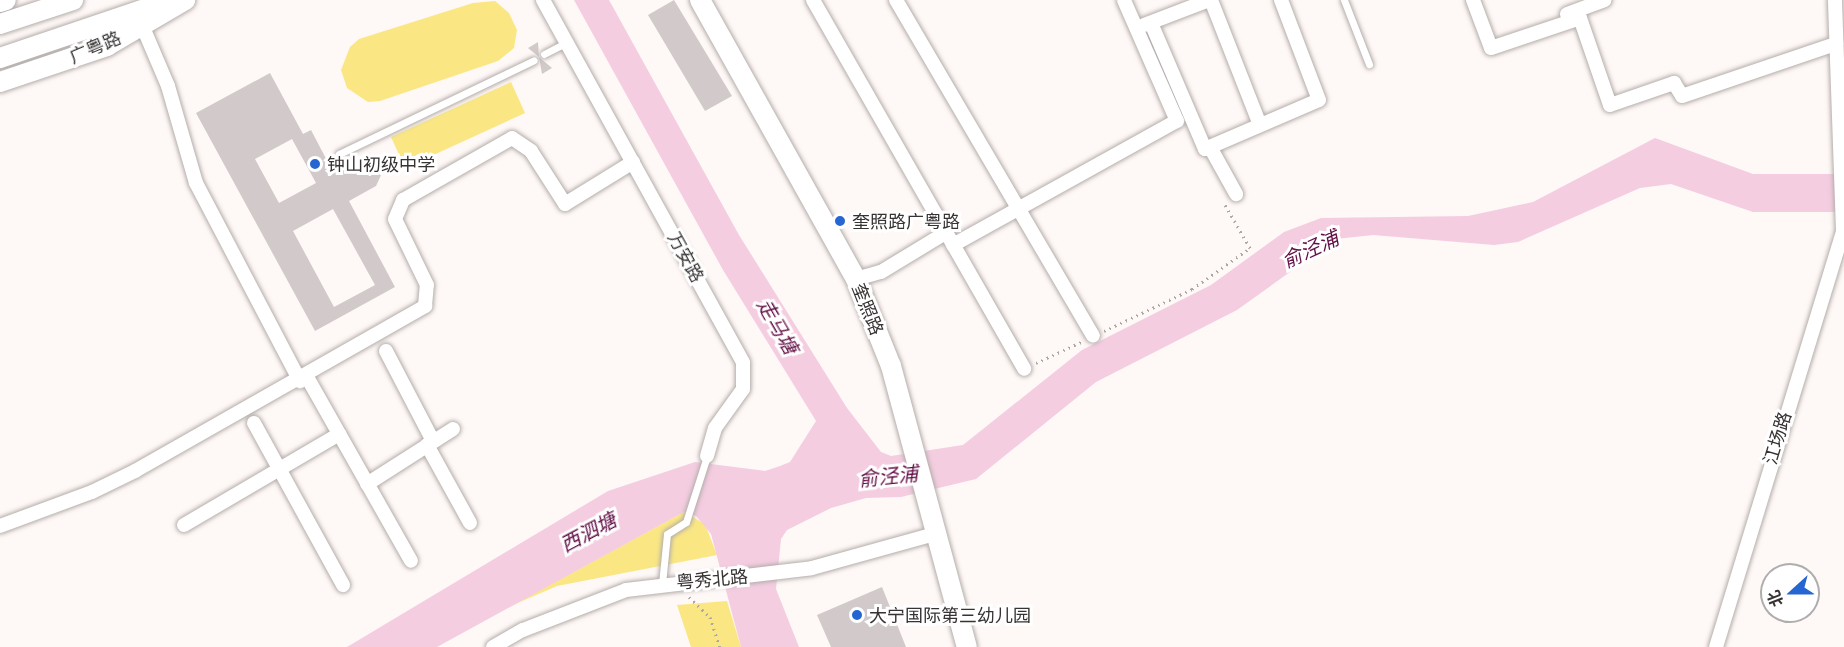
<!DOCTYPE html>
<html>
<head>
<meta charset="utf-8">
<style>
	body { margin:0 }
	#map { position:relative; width:1844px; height:647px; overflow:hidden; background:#fef8f6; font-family:Lato,"Noto Sans SC",sans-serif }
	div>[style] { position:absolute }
	.green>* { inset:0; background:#fae784 }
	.water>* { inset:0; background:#f4cde1 }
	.building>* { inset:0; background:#d2caca }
	.path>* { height:3px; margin-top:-1.5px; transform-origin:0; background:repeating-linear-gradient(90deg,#aca7a6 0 1.5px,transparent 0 6px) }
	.roads { filter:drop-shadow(0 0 2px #b4adaa) drop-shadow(0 0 2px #b4adaa) }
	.lane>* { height:7px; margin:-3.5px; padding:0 3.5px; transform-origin:3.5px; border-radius:3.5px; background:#fff }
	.street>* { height:14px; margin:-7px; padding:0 7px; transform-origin:7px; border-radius:7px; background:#fff }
	.secondary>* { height:20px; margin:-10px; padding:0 10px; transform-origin:10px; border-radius:10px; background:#fff }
	.dots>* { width:16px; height:16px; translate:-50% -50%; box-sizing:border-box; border:3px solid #fff; border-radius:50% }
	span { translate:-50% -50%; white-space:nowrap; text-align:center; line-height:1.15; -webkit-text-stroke:6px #fff; paint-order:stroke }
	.street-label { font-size:18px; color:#363332 }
	.poi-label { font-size:18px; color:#363332 }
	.left { translate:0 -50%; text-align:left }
	.water-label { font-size:20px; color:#620f46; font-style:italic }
	.north { position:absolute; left:1760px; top:563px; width:60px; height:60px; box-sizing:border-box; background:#fff; border:2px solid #afadad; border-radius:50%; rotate:249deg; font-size:16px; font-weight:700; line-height:24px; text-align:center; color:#363332 }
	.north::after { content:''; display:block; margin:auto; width:21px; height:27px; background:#2566d2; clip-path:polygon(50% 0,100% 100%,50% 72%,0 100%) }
</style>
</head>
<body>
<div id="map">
	<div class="green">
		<div style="clip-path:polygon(495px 1px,509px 13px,517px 30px,514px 48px,498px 61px,380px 101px,368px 102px,347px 88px,341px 70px,350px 47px,359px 39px,473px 3px)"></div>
		<div style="clip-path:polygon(511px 82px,525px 113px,405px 168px,391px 137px)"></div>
		<div style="clip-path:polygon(684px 512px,705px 524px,717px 555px,557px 586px,513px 605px)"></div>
		<div style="clip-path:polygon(727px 601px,741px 647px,691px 647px,677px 605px)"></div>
	</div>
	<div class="water">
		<div style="clip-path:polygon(574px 0,609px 0,739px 235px,847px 408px,881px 452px,891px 456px,963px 445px,1082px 350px,1211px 285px,1284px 232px,1321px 218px,1468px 216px,1533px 202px,1655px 138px,1753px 174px,1844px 174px,1844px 212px,1753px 212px,1671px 184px,1640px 188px,1518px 242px,1494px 245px,1373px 235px,1336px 239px,1237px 310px,1096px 382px,976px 479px,901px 497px,866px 498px,831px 508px,787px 530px,781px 539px,776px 589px,799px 647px,741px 647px,711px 534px,696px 516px,684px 512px,437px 647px,347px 647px,608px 491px,695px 462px,765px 471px,780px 466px,790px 462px,816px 421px,723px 270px)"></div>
	</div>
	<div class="building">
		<div style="clip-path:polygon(674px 0,732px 96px,705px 111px,648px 15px)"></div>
		<div style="clip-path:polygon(538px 42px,539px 57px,552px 68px,542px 74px,539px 57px,528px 48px)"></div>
		<div style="clip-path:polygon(evenodd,270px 73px,303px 134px,311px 130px,332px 170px,366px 156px,380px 165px,382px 173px,376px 186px,349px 201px,395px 287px,315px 331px,196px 113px,270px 73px,292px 139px,316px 183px,279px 203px,255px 159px,292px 139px,270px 73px,333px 209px,375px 285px,334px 307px,293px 231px,333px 209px)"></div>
		<div style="clip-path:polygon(882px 587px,906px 647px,831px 647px,817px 615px)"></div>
	</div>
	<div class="path">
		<div style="left:1104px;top:331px;width:98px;rotate:-25.5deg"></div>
		<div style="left:1192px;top:289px;width:71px;rotate:-35.3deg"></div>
		<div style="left:1250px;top:248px;width:52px;rotate:-120deg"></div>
		<div style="left:1036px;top:363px;width:50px;rotate:-25deg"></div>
		<div style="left:689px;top:597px;width:29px;rotate:44deg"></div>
		<div style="left:710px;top:617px;width:32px;rotate:72deg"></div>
	</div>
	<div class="roads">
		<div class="lane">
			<div style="left:1344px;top:0;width:69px;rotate:68.7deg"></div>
			<div style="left:544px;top:54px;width:25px;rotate:-27deg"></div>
			<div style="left:339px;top:154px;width:216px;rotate:-25.7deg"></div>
			<div style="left:662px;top:584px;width:50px;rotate:-84.3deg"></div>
			<div style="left:667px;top:534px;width:22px;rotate:-32deg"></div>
			<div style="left:686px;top:522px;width:69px;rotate:-72.3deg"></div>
		</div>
		<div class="street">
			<div style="left:543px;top:0;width:414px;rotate:61.1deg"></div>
			<div style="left:743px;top:363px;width:26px;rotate:90deg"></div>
			<div style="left:743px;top:389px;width:48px;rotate:125.7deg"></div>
			<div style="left:715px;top:428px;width:29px;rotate:106deg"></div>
			<div style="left:813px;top:0;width:425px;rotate:60.2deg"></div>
			<div style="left:896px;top:0;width:389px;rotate:59.6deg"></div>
			<div style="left:1211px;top:0;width:134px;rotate:68.6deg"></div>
			<div style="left:1473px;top:0;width:51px;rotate:69.4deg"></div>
			<div style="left:1491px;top:48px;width:94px;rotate:-18.6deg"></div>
			<div style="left:1580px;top:18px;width:92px;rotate:71deg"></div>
			<div style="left:1610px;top:105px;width:68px;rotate:-19deg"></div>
			<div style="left:1674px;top:83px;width:15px;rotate:58deg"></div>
			<div style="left:1682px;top:96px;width:163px;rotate:-18.7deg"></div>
			<div style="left:1567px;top:14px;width:40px;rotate:-20.2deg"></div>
			<div style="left:1151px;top:23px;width:137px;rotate:66.8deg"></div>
			<div style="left:1205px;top:149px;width:124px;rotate:-23.3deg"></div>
			<div style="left:1319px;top:100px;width:107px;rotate:-110.8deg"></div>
			<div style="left:142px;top:25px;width:66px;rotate:66.9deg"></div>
			<div style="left:168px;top:86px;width:101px;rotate:73.9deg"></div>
			<div style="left:196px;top:183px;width:224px;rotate:62.3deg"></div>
			<div style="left:1144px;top:25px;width:70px;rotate:-21deg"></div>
			<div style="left:1210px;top:147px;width:54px;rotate:61deg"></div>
			<div style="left:953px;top:245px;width:256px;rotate:-29deg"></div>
			<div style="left:1177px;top:121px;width:132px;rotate:-113.7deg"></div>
			<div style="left:856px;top:279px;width:26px;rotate:-16deg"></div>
			<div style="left:881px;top:272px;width:77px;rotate:-31.2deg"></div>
			<div style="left:386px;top:351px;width:102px;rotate:62.4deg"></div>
			<div style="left:307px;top:377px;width:211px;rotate:60.5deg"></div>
			<div style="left:254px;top:423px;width:185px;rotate:61.2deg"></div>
			<div style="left:427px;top:445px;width:89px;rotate:61.1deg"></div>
			<div style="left:367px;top:484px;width:102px;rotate:-32.6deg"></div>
			<div style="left:184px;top:525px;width:180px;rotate:-30.4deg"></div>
			<div style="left:0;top:526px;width:98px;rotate:-20.3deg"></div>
			<div style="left:92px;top:492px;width:48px;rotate:-26deg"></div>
			<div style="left:135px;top:471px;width:334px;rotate:-29.6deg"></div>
			<div style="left:425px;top:306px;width:21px;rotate:-85deg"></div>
			<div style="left:427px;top:285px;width:73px;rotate:-115.9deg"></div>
			<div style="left:395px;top:219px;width:21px;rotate:-67deg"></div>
			<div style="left:403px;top:200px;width:125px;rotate:-29.6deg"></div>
			<div style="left:512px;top:138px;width:23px;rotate:34deg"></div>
			<div style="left:531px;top:151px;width:63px;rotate:57.3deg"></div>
			<div style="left:565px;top:204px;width:80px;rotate:-31.7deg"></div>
			<div style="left:493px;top:647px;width:34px;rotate:-30deg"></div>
			<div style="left:523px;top:630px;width:110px;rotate:-21.2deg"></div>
			<div style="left:626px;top:590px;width:187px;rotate:-6.7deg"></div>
			<div style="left:812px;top:568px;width:131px;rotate:-15.5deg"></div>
			<div style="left:1716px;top:647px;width:435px;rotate:-73deg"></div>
			<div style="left:1843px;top:231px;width:231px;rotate:-92deg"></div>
		</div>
		<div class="secondary">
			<div style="left:700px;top:0;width:320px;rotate:60.8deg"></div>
			<div style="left:856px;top:279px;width:94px;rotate:68.1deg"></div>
			<div style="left:891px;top:366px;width:291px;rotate:74.9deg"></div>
			<div style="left:0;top:2px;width:6px;rotate:-18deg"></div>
			<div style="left:0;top:24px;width:77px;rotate:-18.2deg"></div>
			<div style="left:0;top:58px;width:174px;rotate:-18.7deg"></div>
			<div style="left:0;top:82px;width:113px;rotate:-18.6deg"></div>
			<div style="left:107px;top:46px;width:91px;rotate:-30.5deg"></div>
		</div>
	</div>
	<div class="dots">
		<div style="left:315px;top:164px;background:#2566d2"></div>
		<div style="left:840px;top:221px;background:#2566d2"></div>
		<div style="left:857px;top:615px;background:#2566d2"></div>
	</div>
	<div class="street-label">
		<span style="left:95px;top:47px;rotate:-23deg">广粤路</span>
		<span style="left:686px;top:257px;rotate:61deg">万安路</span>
		<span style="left:868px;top:309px;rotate:68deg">奎照路</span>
		<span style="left:1777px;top:438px;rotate:-73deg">江场路</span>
		<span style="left:712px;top:579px;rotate:-5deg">粤秀北路</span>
	</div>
	<div class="poi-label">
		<span class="left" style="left:327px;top:164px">钟山初级中学</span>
		<span class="left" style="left:852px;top:221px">奎照路广粤路</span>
		<span class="left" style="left:869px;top:615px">大宁国际第三幼儿园</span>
	</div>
	<div class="water-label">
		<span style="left:1310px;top:249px;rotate:-25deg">俞泾浦</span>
		<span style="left:778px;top:326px;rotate:60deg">走马塘</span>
		<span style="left:888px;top:476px;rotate:-6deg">俞泾浦</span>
		<span style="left:588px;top:532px;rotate:-28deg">西泗塘</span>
	</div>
	<div class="north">北</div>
</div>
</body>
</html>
